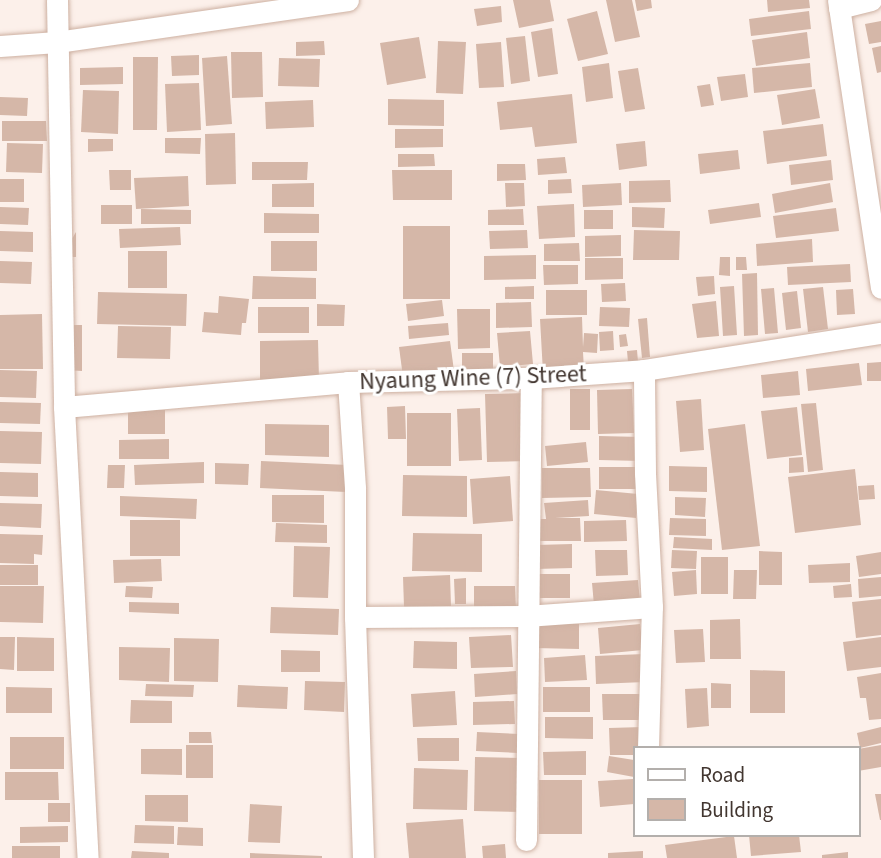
<!DOCTYPE html>
<html>
<head>
<meta charset="utf-8">
<style>
	body { margin:0 }
	#map { position:relative; width:881px; height:858px; overflow:hidden; background:#fcf0ea; font-family:"Source Sans 3",sans-serif }
	div>[style] { position:absolute }
	.building>* { inset:0; background:#d5b7a8 }
	.roads { filter:drop-shadow(0 0 2px #cdb0a1) drop-shadow(0 0 2px #cdb0a1) }
	.street>* { height:21px; margin:-10.5px; padding:0 10.5px; transform-origin:10.5px; border-radius:10.5px; background:#fff }
	span { translate:-50% -50%; white-space:nowrap; text-align:center; line-height:1.15; -webkit-text-stroke:6px #fff; paint-order:stroke }
	.street-label { font-size:24px; color:#423630 }
	.legend { position:absolute; left:633px; top:746px; width:228px; height:91px; box-sizing:border-box; background:#fff; border:2px solid #b3afac; margin:0; padding:9px 12px; list-style:none; font-size:21px; color:#423630 }
	.legend li { display:flex; align-items:center; gap:14px; height:35px }
	.legend b { width:35px; border:2px solid #b3afac }
</style>
</head>
<body>
<div id="map">
	<div class="building">
		<div style="clip-path:polygon(513px 0,550px 0,554px 21px,519px 28px)"></div>
		<div style="clip-path:polygon(606px 0,632px 0,640px 37px,615px 42px)"></div>
		<div style="clip-path:polygon(635px 0,651px 0,652px 8px,637px 11px)"></div>
		<div style="clip-path:polygon(767px 0,809px 0,810px 8px,768px 12px)"></div>
		<div style="clip-path:polygon(501px 6px,502px 22px,477px 26px,474px 9px)"></div>
		<div style="clip-path:polygon(597px 11px,608px 54px,578px 61px,567px 19px)"></div>
		<div style="clip-path:polygon(809px 11px,811px 29px,751px 36px,749px 19px)"></div>
		<div style="clip-path:polygon(881px 21px,881px 42px,869px 44px,865px 24px)"></div>
		<div style="clip-path:polygon(552px 28px,558px 74px,538px 77px,531px 32px)"></div>
		<div style="clip-path:polygon(807px 32px,810px 58px,756px 66px,752px 40px)"></div>
		<div style="clip-path:polygon(525px 36px,530px 81px,511px 84px,506px 38px)"></div>
		<div style="clip-path:polygon(419px 37px,426px 78px,387px 85px,380px 43px)"></div>
		<div style="clip-path:polygon(324px 41px,325px 55px,296px 56px,296px 42px)"></div>
		<div style="clip-path:polygon(438px 41px,466px 42px,463px 94px,436px 93px)"></div>
		<div style="clip-path:polygon(501px 42px,504px 87px,479px 88px,476px 44px)"></div>
		<div style="clip-path:polygon(881px 46px,881px 72px,877px 73px,872px 48px)"></div>
		<div style="clip-path:polygon(231px 52px,262px 52px,263px 97px,232px 98px)"></div>
		<div style="clip-path:polygon(199px 55px,199px 75px,172px 76px,171px 56px)"></div>
		<div style="clip-path:polygon(227px 56px,232px 124px,206px 126px,202px 58px)"></div>
		<div style="clip-path:polygon(133px 57px,158px 57px,157px 130px,133px 130px)"></div>
		<div style="clip-path:polygon(279px 58px,320px 59px,319px 87px,278px 86px)"></div>
		<div style="clip-path:polygon(609px 63px,613px 98px,586px 102px,582px 67px)"></div>
		<div style="clip-path:polygon(810px 63px,812px 87px,754px 93px,752px 68px)"></div>
		<div style="clip-path:polygon(123px 67px,123px 84px,80px 85px,80px 68px)"></div>
		<div style="clip-path:polygon(638px 68px,645px 109px,625px 112px,618px 71px)"></div>
		<div style="clip-path:polygon(745px 74px,748px 97px,721px 101px,717px 77px)"></div>
		<div style="clip-path:polygon(199px 83px,201px 130px,167px 132px,165px 84px)"></div>
		<div style="clip-path:polygon(710px 84px,714px 105px,701px 107px,697px 86px)"></div>
		<div style="clip-path:polygon(815px 89px,820px 118px,782px 125px,777px 95px)"></div>
		<div style="clip-path:polygon(83px 90px,119px 91px,118px 134px,81px 132px)"></div>
		<div style="clip-path:polygon(572px 94px,577px 143px,535px 147px,532px 127px,500px 130px,497px 102px)"></div>
		<div style="clip-path:polygon(0 97px,28px 98px,27px 116px,0 115px)"></div>
		<div style="clip-path:polygon(388px 99px,444px 100px,444px 126px,388px 125px)"></div>
		<div style="clip-path:polygon(313px 100px,314px 127px,266px 129px,265px 102px)"></div>
		<div style="clip-path:polygon(2px 121px,46px 121px,47px 141px,2px 141px)"></div>
		<div style="clip-path:polygon(823px 124px,827px 156px,767px 164px,763px 131px)"></div>
		<div style="clip-path:polygon(395px 129px,443px 129px,443px 147px,395px 148px)"></div>
		<div style="clip-path:polygon(235px 133px,236px 184px,206px 185px,205px 134px)"></div>
		<div style="clip-path:polygon(165px 138px,201px 138px,200px 154px,165px 153px)"></div>
		<div style="clip-path:polygon(88px 139px,113px 139px,113px 151px,88px 152px)"></div>
		<div style="clip-path:polygon(645px 141px,647px 166px,619px 170px,616px 144px)"></div>
		<div style="clip-path:polygon(7px 143px,43px 144px,42px 173px,6px 172px)"></div>
		<div style="clip-path:polygon(738px 150px,740px 169px,700px 174px,698px 154px)"></div>
		<div style="clip-path:polygon(398px 154px,434px 154px,435px 166px,398px 167px)"></div>
		<div style="clip-path:polygon(565px 157px,567px 173px,538px 175px,537px 159px)"></div>
		<div style="clip-path:polygon(831px 160px,833px 180px,791px 185px,789px 165px)"></div>
		<div style="clip-path:polygon(252px 162px,308px 162px,307px 180px,252px 180px)"></div>
		<div style="clip-path:polygon(497px 164px,525px 164px,526px 180px,497px 181px)"></div>
		<div style="clip-path:polygon(109px 170px,131px 170px,131px 190px,110px 190px)"></div>
		<div style="clip-path:polygon(392px 170px,452px 170px,452px 200px,393px 200px)"></div>
		<div style="clip-path:polygon(188px 176px,189px 206px,136px 209px,134px 178px)"></div>
		<div style="clip-path:polygon(0 179px,24px 179px,24px 202px,0 202px)"></div>
		<div style="clip-path:polygon(571px 179px,572px 193px,548px 194px,548px 180px)"></div>
		<div style="clip-path:polygon(670px 180px,671px 202px,629px 203px,629px 181px)"></div>
		<div style="clip-path:polygon(314px 183px,314px 207px,272px 207px,272px 184px)"></div>
		<div style="clip-path:polygon(505px 183px,524px 183px,525px 206px,506px 207px)"></div>
		<div style="clip-path:polygon(621px 183px,622px 205px,583px 207px,582px 185px)"></div>
		<div style="clip-path:polygon(830px 183px,833px 202px,775px 213px,772px 194px)"></div>
		<div style="clip-path:polygon(759px 203px,761px 217px,710px 224px,708px 210px)"></div>
		<div style="clip-path:polygon(574px 204px,575px 237px,539px 239px,537px 206px)"></div>
		<div style="clip-path:polygon(101px 205px,132px 205px,132px 224px,101px 224px)"></div>
		<div style="clip-path:polygon(0 207px,29px 208px,28px 225px,0 224px)"></div>
		<div style="clip-path:polygon(632px 207px,665px 208px,664px 228px,632px 227px)"></div>
		<div style="clip-path:polygon(836px 208px,839px 231px,776px 238px,773px 216px)"></div>
		<div style="clip-path:polygon(141px 209px,191px 210px,191px 224px,141px 224px)"></div>
		<div style="clip-path:polygon(523px 209px,524px 225px,488px 225px,488px 210px)"></div>
		<div style="clip-path:polygon(584px 210px,613px 210px,613px 229px,584px 229px)"></div>
		<div style="clip-path:polygon(264px 213px,319px 214px,319px 233px,264px 233px)"></div>
		<div style="clip-path:polygon(403px 226px,450px 226px,450px 299px,403px 299px)"></div>
		<div style="clip-path:polygon(180px 227px,181px 245px,120px 248px,119px 229px)"></div>
		<div style="clip-path:polygon(527px 230px,528px 248px,490px 249px,489px 231px)"></div>
		<div style="clip-path:polygon(634px 230px,680px 231px,679px 260px,633px 260px)"></div>
		<div style="clip-path:polygon(0 231px,33px 232px,33px 252px,0 251px)"></div>
		<div style="clip-path:polygon(76px 232px,76px 257px,61px 257px)"></div>
		<div style="clip-path:polygon(621px 235px,621px 256px,585px 257px,585px 236px)"></div>
		<div style="clip-path:polygon(812px 239px,813px 262px,757px 266px,756px 244px)"></div>
		<div style="clip-path:polygon(271px 241px,317px 241px,317px 271px,271px 271px)"></div>
		<div style="clip-path:polygon(579px 243px,580px 261px,544px 261px,544px 244px)"></div>
		<div style="clip-path:polygon(128px 251px,167px 251px,167px 288px,128px 288px)"></div>
		<div style="clip-path:polygon(536px 255px,536px 279px,484px 280px,484px 256px)"></div>
		<div style="clip-path:polygon(720px 257px,730px 257px,730px 276px,719px 275px)"></div>
		<div style="clip-path:polygon(736px 257px,746px 257px,747px 270px,736px 270px)"></div>
		<div style="clip-path:polygon(585px 258px,623px 258px,623px 279px,585px 280px)"></div>
		<div style="clip-path:polygon(0 261px,32px 262px,31px 284px,0 283px)"></div>
		<div style="clip-path:polygon(850px 264px,851px 282px,788px 285px,787px 267px)"></div>
		<div style="clip-path:polygon(543px 265px,578px 265px,578px 284px,544px 285px)"></div>
		<div style="clip-path:polygon(757px 273px,758px 335px,744px 336px,742px 274px)"></div>
		<div style="clip-path:polygon(253px 276px,316px 278px,316px 299px,252px 299px)"></div>
		<div style="clip-path:polygon(714px 276px,715px 294px,698px 296px,696px 277px)"></div>
		<div style="clip-path:polygon(625px 283px,626px 301px,602px 302px,601px 284px)"></div>
		<div style="clip-path:polygon(534px 286px,534px 299px,505px 299px,505px 287px)"></div>
		<div style="clip-path:polygon(734px 286px,737px 335px,723px 336px,720px 287px)"></div>
		<div style="clip-path:polygon(823px 287px,828px 329px,808px 332px,803px 289px)"></div>
		<div style="clip-path:polygon(774px 288px,778px 333px,765px 334px,761px 289px)"></div>
		<div style="clip-path:polygon(853px 289px,855px 314px,837px 315px,836px 290px)"></div>
		<div style="clip-path:polygon(546px 290px,587px 290px,587px 315px,546px 315px)"></div>
		<div style="clip-path:polygon(797px 291px,801px 328px,786px 330px,782px 293px)"></div>
		<div style="clip-path:polygon(98px 292px,187px 294px,186px 326px,97px 324px)"></div>
		<div style="clip-path:polygon(219px 296px,249px 299px,246px 323px,242px 323px,241px 335px,202px 332px,204px 312px,218px 313px)"></div>
		<div style="clip-path:polygon(442px 300px,444px 316px,408px 321px,406px 304px)"></div>
		<div style="clip-path:polygon(716px 301px,719px 336px,697px 338px,692px 304px)"></div>
		<div style="clip-path:polygon(531px 302px,532px 327px,496px 328px,496px 303px)"></div>
		<div style="clip-path:polygon(317px 304px,345px 305px,344px 326px,317px 326px)"></div>
		<div style="clip-path:polygon(258px 307px,309px 307px,309px 333px,258px 333px)"></div>
		<div style="clip-path:polygon(600px 307px,630px 308px,629px 327px,599px 326px)"></div>
		<div style="clip-path:polygon(457px 309px,490px 309px,490px 348px,458px 349px)"></div>
		<div style="clip-path:polygon(42px 314px,43px 369px,0 369px,0 315px)"></div>
		<div style="clip-path:polygon(582px 317px,583px 347px,584px 333px,598px 334px,597px 353px,583px 352px,584px 370px,543px 373px,540px 319px)"></div>
		<div style="clip-path:polygon(647px 318px,650px 357px,642px 358px,638px 319px)"></div>
		<div style="clip-path:polygon(448px 323px,449px 335px,409px 339px,408px 326px)"></div>
		<div style="clip-path:polygon(65px 325px,82px 325px,82px 371px,65px 370px)"></div>
		<div style="clip-path:polygon(118px 326px,171px 327px,170px 359px,117px 358px)"></div>
		<div style="clip-path:polygon(530px 331px,533px 364px,500px 367px,497px 333px)"></div>
		<div style="clip-path:polygon(613px 331px,614px 350px,600px 351px,599px 332px)"></div>
		<div style="clip-path:polygon(626px 334px,628px 346px,620px 347px,619px 335px)"></div>
		<div style="clip-path:polygon(318px 340px,319px 380px,260px 381px,260px 341px)"></div>
		<div style="clip-path:polygon(450px 341px,454px 371px,403px 377px,399px 347px)"></div>
		<div style="clip-path:polygon(637px 350px,638px 362px,628px 362px,627px 351px)"></div>
		<div style="clip-path:polygon(462px 353px,493px 353px,493px 373px,462px 373px)"></div>
		<div style="clip-path:polygon(881px 362px,881px 381px,867px 381px,867px 363px)"></div>
		<div style="clip-path:polygon(859px 363px,862px 385px,808px 391px,806px 369px)"></div>
		<div style="clip-path:polygon(0 370px,37px 371px,36px 398px,0 397px)"></div>
		<div style="clip-path:polygon(798px 371px,800px 395px,763px 398px,761px 375px)"></div>
		<div style="clip-path:polygon(570px 389px,590px 389px,590px 430px,570px 430px)"></div>
		<div style="clip-path:polygon(632px 389px,634px 433px,598px 434px,597px 390px)"></div>
		<div style="clip-path:polygon(527px 393px,529px 461px,487px 462px,485px 394px)"></div>
		<div style="clip-path:polygon(701px 399px,704px 450px,680px 452px,676px 401px)"></div>
		<div style="clip-path:polygon(0 402px,41px 403px,40px 424px,0 423px)"></div>
		<div style="clip-path:polygon(816px 403px,823px 470px,808px 472px,801px 404px)"></div>
		<div style="clip-path:polygon(405px 406px,406px 439px,388px 439px,387px 407px)"></div>
		<div style="clip-path:polygon(797px 407px,802px 455px,767px 459px,761px 411px)"></div>
		<div style="clip-path:polygon(480px 408px,482px 460px,459px 461px,457px 409px)"></div>
		<div style="clip-path:polygon(128px 410px,165px 410px,165px 434px,128px 434px)"></div>
		<div style="clip-path:polygon(407px 413px,451px 413px,451px 466px,407px 466px)"></div>
		<div style="clip-path:polygon(265px 424px,329px 425px,329px 457px,265px 455px)"></div>
		<div style="clip-path:polygon(745px 424px,760px 546px,722px 550px,708px 429px)"></div>
		<div style="clip-path:polygon(0 431px,42px 432px,41px 464px,0 463px)"></div>
		<div style="clip-path:polygon(599px 436px,642px 437px,642px 461px,599px 460px)"></div>
		<div style="clip-path:polygon(169px 439px,169px 459px,119px 459px,119px 440px)"></div>
		<div style="clip-path:polygon(586px 442px,588px 462px,547px 466px,545px 446px)"></div>
		<div style="clip-path:polygon(803px 457px,804px 472px,789px 473px,789px 458px)"></div>
		<div style="clip-path:polygon(261px 461px,348px 465px,346px 492px,260px 488px)"></div>
		<div style="clip-path:polygon(204px 462px,204px 483px,135px 485px,134px 465px)"></div>
		<div style="clip-path:polygon(215px 463px,249px 464px,248px 485px,215px 484px)"></div>
		<div style="clip-path:polygon(108px 465px,125px 465px,124px 488px,107px 488px)"></div>
		<div style="clip-path:polygon(669px 466px,707px 467px,707px 492px,669px 491px)"></div>
		<div style="clip-path:polygon(599px 467px,637px 467px,637px 489px,599px 489px)"></div>
		<div style="clip-path:polygon(542px 468px,590px 468px,591px 497px,542px 498px)"></div>
		<div style="clip-path:polygon(855px 469px,861px 525px,795px 533px,788px 477px)"></div>
		<div style="clip-path:polygon(0 472px,38px 473px,38px 497px,0 496px)"></div>
		<div style="clip-path:polygon(403px 475px,467px 476px,467px 517px,402px 516px)"></div>
		<div style="clip-path:polygon(510px 476px,513px 521px,473px 524px,470px 479px)"></div>
		<div style="clip-path:polygon(874px 485px,875px 499px,859px 500px,858px 486px)"></div>
		<div style="clip-path:polygon(596px 490px,638px 494px,636px 518px,594px 514px)"></div>
		<div style="clip-path:polygon(272px 495px,324px 495px,324px 523px,272px 522px)"></div>
		<div style="clip-path:polygon(120px 496px,197px 499px,196px 519px,120px 516px)"></div>
		<div style="clip-path:polygon(675px 497px,706px 498px,705px 517px,675px 515px)"></div>
		<div style="clip-path:polygon(588px 500px,589px 516px,555px 518px,580px 518px,581px 541px,536px 541px,535px 519px,546px 519px,544px 503px)"></div>
		<div style="clip-path:polygon(0 503px,42px 504px,41px 528px,0 526px)"></div>
		<div style="clip-path:polygon(670px 518px,706px 519px,706px 536px,669px 535px)"></div>
		<div style="clip-path:polygon(130px 520px,180px 520px,180px 556px,130px 556px)"></div>
		<div style="clip-path:polygon(626px 520px,627px 541px,584px 542px,584px 521px)"></div>
		<div style="clip-path:polygon(276px 523px,327px 525px,327px 543px,275px 542px)"></div>
		<div style="clip-path:polygon(413px 533px,482px 534px,482px 572px,412px 571px)"></div>
		<div style="clip-path:polygon(0 534px,43px 535px,42px 555px,34px 554px,34px 564px,0 563px)"></div>
		<div style="clip-path:polygon(674px 537px,712px 539px,712px 550px,673px 548px)"></div>
		<div style="clip-path:polygon(572px 544px,572px 568px,536px 569px,536px 545px)"></div>
		<div style="clip-path:polygon(294px 546px,330px 547px,328px 598px,293px 597px)"></div>
		<div style="clip-path:polygon(595px 550px,627px 550px,628px 575px,596px 576px)"></div>
		<div style="clip-path:polygon(672px 550px,697px 551px,696px 569px,671px 568px)"></div>
		<div style="clip-path:polygon(759px 551px,782px 552px,782px 585px,759px 585px)"></div>
		<div style="clip-path:polygon(881px 552px,881px 574px,859px 577px,856px 556px)"></div>
		<div style="clip-path:polygon(701px 557px,728px 557px,728px 594px,701px 594px)"></div>
		<div style="clip-path:polygon(161px 559px,162px 581px,114px 583px,113px 560px)"></div>
		<div style="clip-path:polygon(850px 563px,850px 582px,809px 583px,808px 565px)"></div>
		<div style="clip-path:polygon(0 565px,38px 565px,38px 585px,0 585px)"></div>
		<div style="clip-path:polygon(696px 570px,697px 594px,674px 596px,672px 572px)"></div>
		<div style="clip-path:polygon(734px 570px,757px 570px,756px 599px,733px 599px)"></div>
		<div style="clip-path:polygon(534px 574px,570px 574px,570px 598px,534px 598px)"></div>
		<div style="clip-path:polygon(450px 575px,451px 606px,404px 607px,403px 577px)"></div>
		<div style="clip-path:polygon(881px 577px,881px 596px,859px 598px,858px 579px)"></div>
		<div style="clip-path:polygon(466px 578px,466px 604px,455px 604px,454px 579px)"></div>
		<div style="clip-path:polygon(638px 580px,640px 602px,594px 605px,592px 583px)"></div>
		<div style="clip-path:polygon(851px 584px,852px 597px,834px 598px,833px 586px)"></div>
		<div style="clip-path:polygon(0 586px,44px 586px,43px 623px,0 622px)"></div>
		<div style="clip-path:polygon(126px 586px,153px 587px,152px 598px,125px 597px)"></div>
		<div style="clip-path:polygon(474px 586px,515px 586px,516px 610px,474px 611px)"></div>
		<div style="clip-path:polygon(881px 599px,881px 635px,856px 638px,852px 602px)"></div>
		<div style="clip-path:polygon(129px 602px,179px 603px,179px 614px,129px 612px)"></div>
		<div style="clip-path:polygon(271px 607px,339px 609px,338px 635px,270px 633px)"></div>
		<div style="clip-path:polygon(740px 619px,741px 659px,710px 659px,710px 620px)"></div>
		<div style="clip-path:polygon(534px 623px,579px 624px,579px 649px,534px 648px)"></div>
		<div style="clip-path:polygon(640px 624px,643px 650px,600px 654px,598px 628px)"></div>
		<div style="clip-path:polygon(703px 629px,705px 662px,676px 663px,674px 630px)"></div>
		<div style="clip-path:polygon(511px 635px,513px 667px,471px 668px,469px 637px)"></div>
		<div style="clip-path:polygon(0 637px,15px 637px,14px 670px,0 669px)"></div>
		<div style="clip-path:polygon(17px 637px,54px 638px,54px 671px,17px 671px)"></div>
		<div style="clip-path:polygon(881px 637px,881px 667px,847px 671px,843px 642px)"></div>
		<div style="clip-path:polygon(174px 638px,219px 639px,218px 682px,174px 681px)"></div>
		<div style="clip-path:polygon(414px 641px,457px 642px,457px 669px,413px 668px)"></div>
		<div style="clip-path:polygon(119px 647px,170px 648px,169px 682px,119px 680px)"></div>
		<div style="clip-path:polygon(281px 650px,320px 651px,320px 672px,281px 672px)"></div>
		<div style="clip-path:polygon(644px 654px,645px 682px,596px 684px,595px 656px)"></div>
		<div style="clip-path:polygon(585px 655px,587px 680px,545px 682px,544px 658px)"></div>
		<div style="clip-path:polygon(750px 670px,785px 671px,785px 713px,750px 713px)"></div>
		<div style="clip-path:polygon(516px 671px,517px 694px,475px 697px,474px 674px)"></div>
		<div style="clip-path:polygon(881px 673px,881px 719px,869px 720px,866px 698px,860px 698px,857px 677px)"></div>
		<div style="clip-path:polygon(305px 681px,345px 682px,344px 712px,304px 710px)"></div>
		<div style="clip-path:polygon(711px 683px,731px 684px,731px 708px,711px 708px)"></div>
		<div style="clip-path:polygon(146px 684px,194px 685px,193px 697px,145px 696px)"></div>
		<div style="clip-path:polygon(238px 685px,288px 687px,287px 709px,237px 707px)"></div>
		<div style="clip-path:polygon(6px 687px,52px 688px,52px 713px,6px 713px)"></div>
		<div style="clip-path:polygon(543px 687px,590px 687px,590px 712px,543px 712px)"></div>
		<div style="clip-path:polygon(707px 688px,709px 726px,687px 728px,685px 689px)"></div>
		<div style="clip-path:polygon(455px 691px,457px 725px,413px 727px,411px 694px)"></div>
		<div style="clip-path:polygon(602px 694px,641px 694px,641px 720px,603px 720px)"></div>
		<div style="clip-path:polygon(131px 700px,172px 701px,172px 723px,130px 723px)"></div>
		<div style="clip-path:polygon(514px 701px,515px 724px,473px 725px,473px 702px)"></div>
		<div style="clip-path:polygon(545px 717px,593px 717px,593px 739px,545px 738px)"></div>
		<div style="clip-path:polygon(643px 727px,644px 748px,634px 748px,634px 755px,610px 755px,609px 728px)"></div>
		<div style="clip-path:polygon(881px 727px,881px 743px,860px 748px,857px 733px)"></div>
		<div style="clip-path:polygon(189px 732px,211px 732px,212px 743px,189px 743px)"></div>
		<div style="clip-path:polygon(477px 732px,519px 734px,518px 753px,476px 751px)"></div>
		<div style="clip-path:polygon(10px 737px,64px 737px,64px 769px,10px 769px)"></div>
		<div style="clip-path:polygon(417px 738px,459px 738px,459px 761px,418px 761px)"></div>
		<div style="clip-path:polygon(186px 745px,213px 745px,213px 778px,186px 778px)"></div>
		<div style="clip-path:polygon(881px 745px,881px 767px,858px 771px,858px 749px)"></div>
		<div style="clip-path:polygon(141px 749px,182px 749px,182px 775px,141px 774px)"></div>
		<div style="clip-path:polygon(586px 751px,586px 775px,544px 775px,543px 752px)"></div>
		<div style="clip-path:polygon(609px 756px,634px 760px,634px 777px,607px 772px)"></div>
		<div style="clip-path:polygon(475px 757px,523px 758px,521px 812px,474px 811px)"></div>
		<div style="clip-path:polygon(414px 768px,468px 770px,467px 810px,413px 809px)"></div>
		<div style="clip-path:polygon(5px 772px,58px 772px,59px 800px,5px 800px)"></div>
		<div style="clip-path:polygon(633px 779px,634px 804px,600px 807px,598px 781px)"></div>
		<div style="clip-path:polygon(539px 780px,582px 780px,582px 834px,539px 834px)"></div>
		<div style="clip-path:polygon(875px 794px,881px 794px,881px 820px,880px 820px)"></div>
		<div style="clip-path:polygon(145px 795px,188px 795px,188px 822px,145px 821px)"></div>
		<div style="clip-path:polygon(48px 803px,70px 803px,70px 822px,48px 822px)"></div>
		<div style="clip-path:polygon(250px 804px,282px 806px,280px 843px,248px 842px)"></div>
		<div style="clip-path:polygon(463px 819px,466px 858px,409px 858px,406px 823px)"></div>
		<div style="clip-path:polygon(135px 825px,174px 826px,174px 844px,134px 843px)"></div>
		<div style="clip-path:polygon(68px 826px,68px 842px,20px 843px,20px 827px)"></div>
		<div style="clip-path:polygon(178px 827px,203px 828px,203px 846px,177px 845px)"></div>
		<div style="clip-path:polygon(749px 835px,799px 835px,801px 852px,751px 856px)"></div>
		<div style="clip-path:polygon(734px 836px,737px 858px,667px 858px,665px 845px)"></div>
		<div style="clip-path:polygon(505px 844px,506px 858px,483px 858px,482px 846px)"></div>
		<div style="clip-path:polygon(12px 846px,60px 846px,60px 858px,12px 858px)"></div>
		<div style="clip-path:polygon(132px 851px,169px 853px,169px 858px,131px 858px)"></div>
		<div style="clip-path:polygon(643px 851px,643px 858px,608px 858px,608px 853px)"></div>
		<div style="clip-path:polygon(848px 852px,848px 858px,822px 858px,822px 855px)"></div>
		<div style="clip-path:polygon(250px 853px,322px 856px,322px 858px,250px 858px)"></div>
	</div>
	<div class="roads">
		<div class="street">
			<div style="left:57px;top:0;width:407px;rotate:89deg"></div>
			<div style="left:64px;top:407px;width:452px;rotate:87deg"></div>
			<div style="left:838px;top:0;width:291px;rotate:81.5deg"></div>
			<div style="left:839px;top:8px;width:33px;rotate:-14deg"></div>
			<div style="left:0;top:46px;width:57px;rotate:-4deg"></div>
			<div style="left:57px;top:42px;width:294px;rotate:-8.2deg"></div>
			<div style="left:348px;top:382px;width:106px;rotate:86.2deg"></div>
			<div style="left:355px;top:488px;width:129px;rotate:90deg"></div>
			<div style="left:355px;top:617px;width:241px;rotate:88.1deg"></div>
			<div style="left:64px;top:407px;width:285px;rotate:-5deg"></div>
			<div style="left:348px;top:382px;width:183px;rotate:-1.3deg"></div>
			<div style="left:531px;top:378px;width:113px;rotate:-4deg"></div>
			<div style="left:644px;top:370px;width:240px;rotate:-8.9deg"></div>
			<div style="left:355px;top:617px;width:171px;rotate:-0.3deg"></div>
			<div style="left:526px;top:616px;width:126px;rotate:-4.1deg"></div>
			<div style="left:652px;top:607px;width:134px;rotate:-93deg"></div>
			<div style="left:645px;top:473px;width:103px;rotate:-90.6deg"></div>
			<div style="left:648px;top:748px;width:141px;rotate:-88.4deg"></div>
			<div style="left:526px;top:840px;width:462px;rotate:-89.4deg"></div>
		</div>
	</div>
	<div class="street-label">
		<span style="left:473px;top:378px;rotate:-2deg">Nyaung Wine (7) Street</span>
	</div>
	<ul class="legend">
	<li><b style="height:9px;background:#fff"></b>Road</li>
	<li><b style="height:19px;background:#d5b7a8"></b>Building</li>
	</ul>
</div>
</body>
</html>
